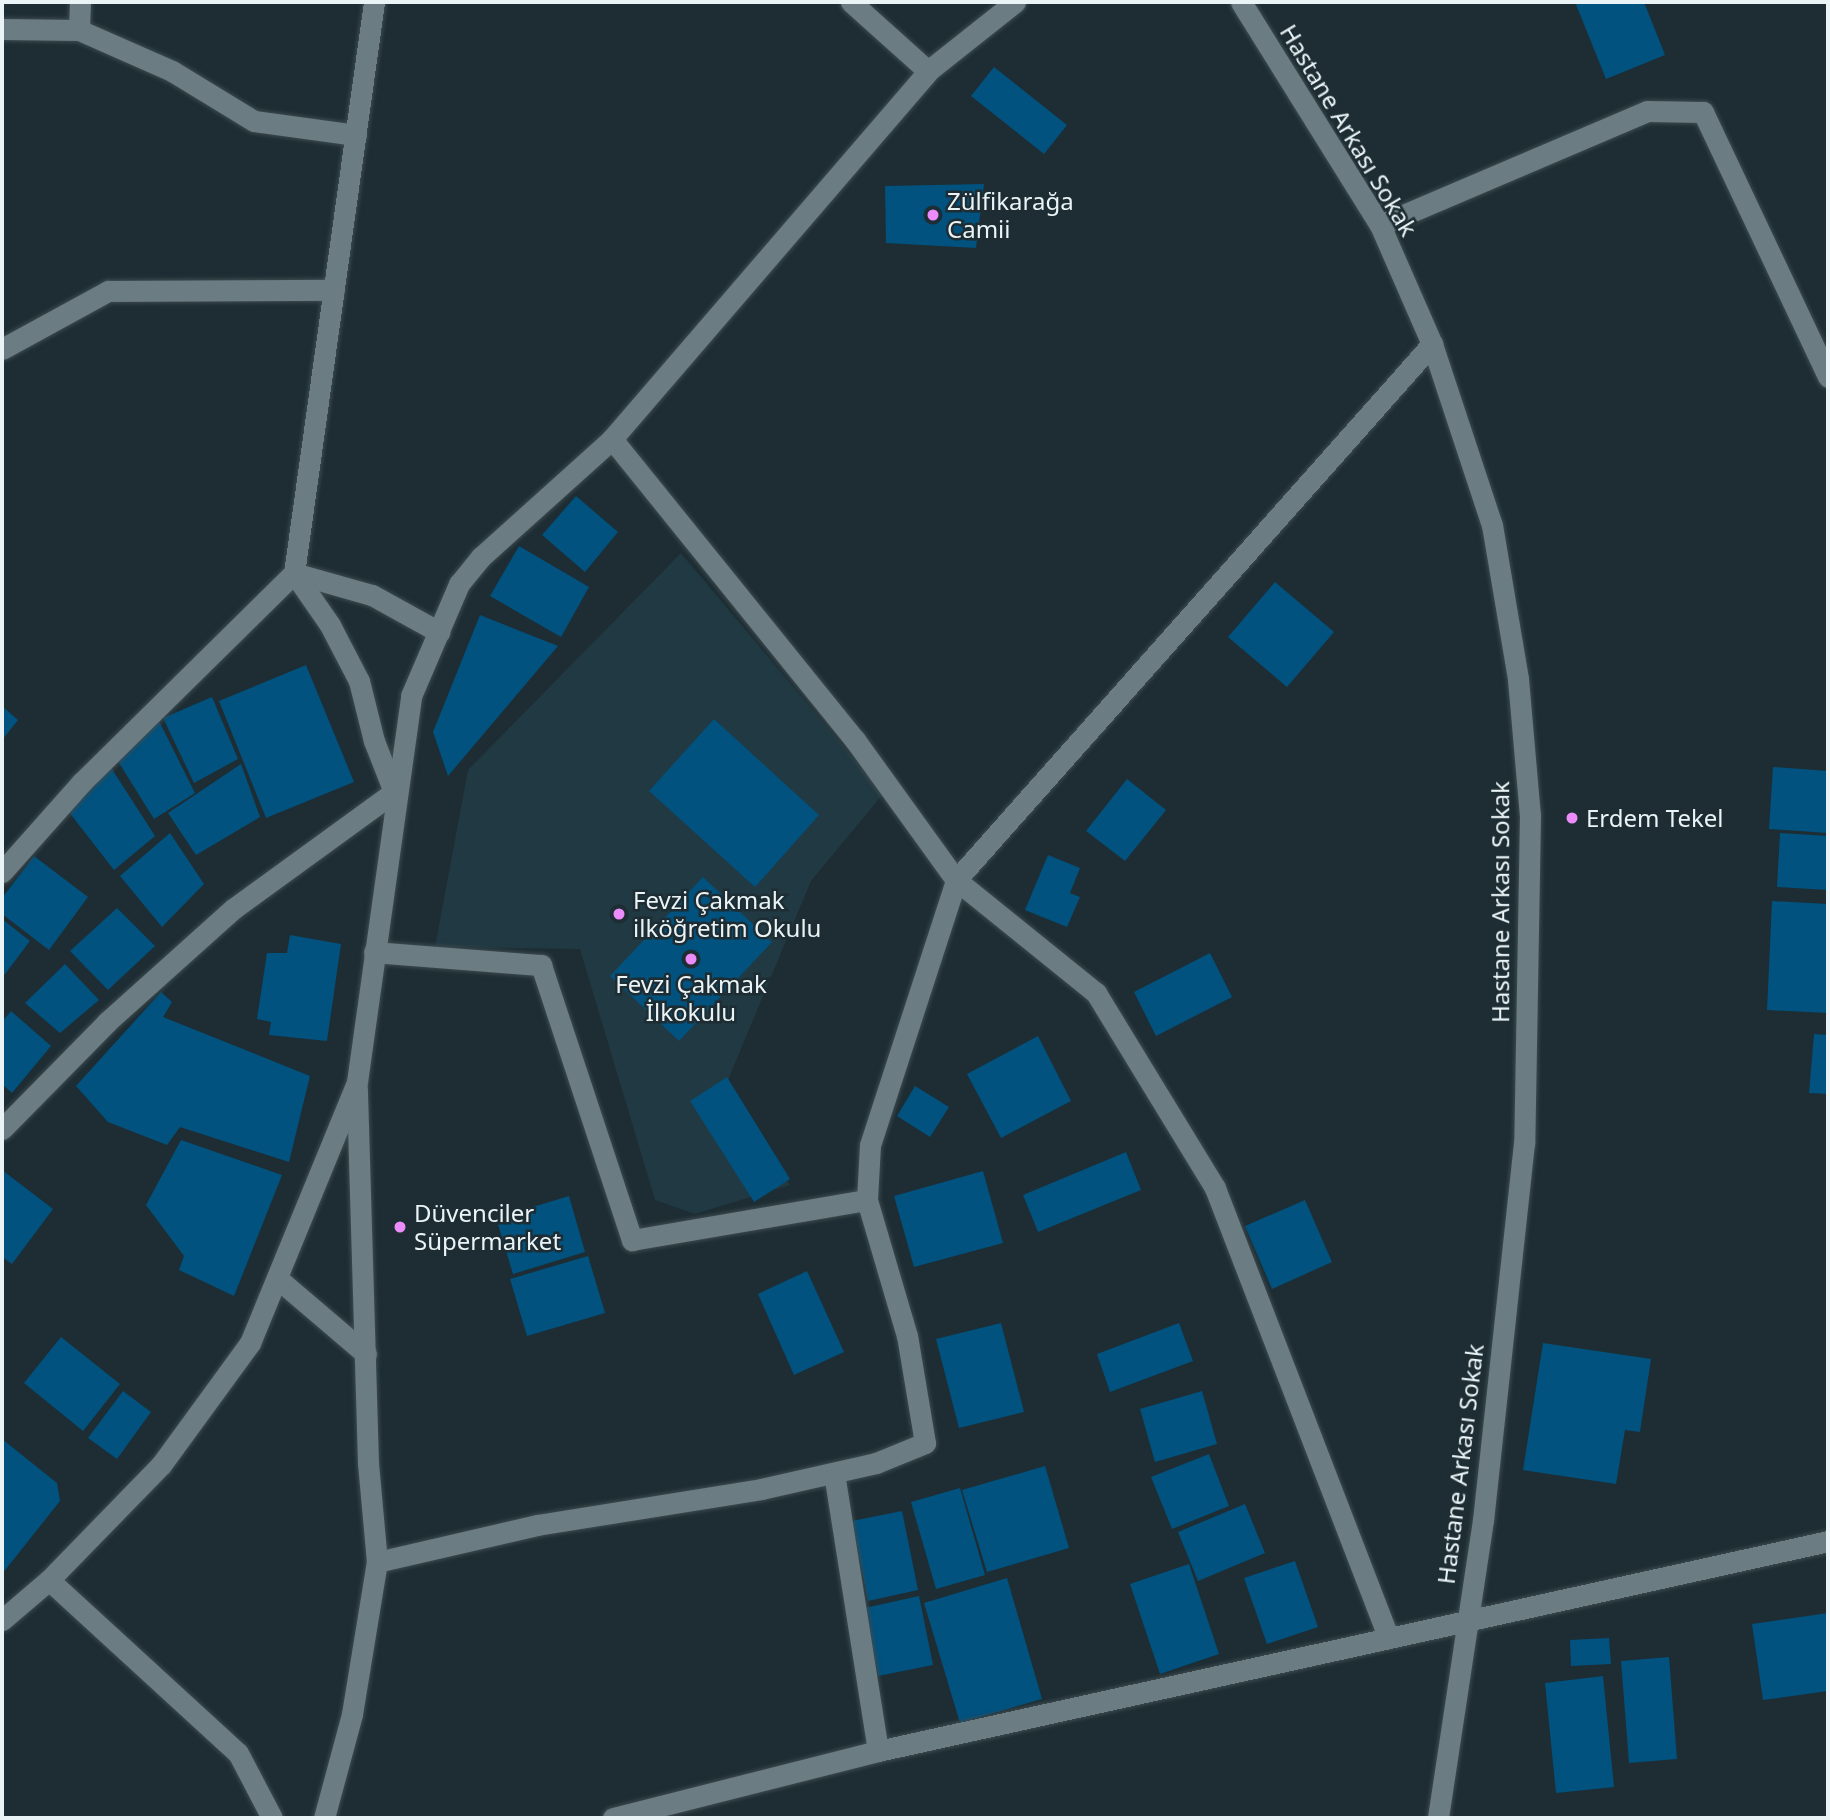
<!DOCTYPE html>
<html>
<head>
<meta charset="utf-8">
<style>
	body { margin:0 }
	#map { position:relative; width:1830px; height:1820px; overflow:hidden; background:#1d2d33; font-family:"Noto Sans",sans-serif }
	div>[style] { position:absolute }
	.built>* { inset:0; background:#213942 }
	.building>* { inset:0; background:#01527f }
	.roads { filter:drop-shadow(0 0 2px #3d4b4f) drop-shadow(0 0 2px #3d4b4f) }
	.street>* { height:21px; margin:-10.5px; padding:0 10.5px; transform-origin:10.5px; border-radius:10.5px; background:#6b7c83 }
	.dots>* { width:19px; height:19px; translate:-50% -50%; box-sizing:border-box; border:4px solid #1d2d33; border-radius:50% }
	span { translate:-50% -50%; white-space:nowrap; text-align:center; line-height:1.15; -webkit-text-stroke:5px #1d2d33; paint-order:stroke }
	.street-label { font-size:24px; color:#eaf4f7 }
	.poi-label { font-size:24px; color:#eaf4f7 }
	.left { translate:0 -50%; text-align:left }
	.frame { position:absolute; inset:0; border:4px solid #eaf4f7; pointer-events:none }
</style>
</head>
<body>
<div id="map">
	<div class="built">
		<div style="clip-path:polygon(681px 553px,883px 794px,811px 881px,723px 1092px,790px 1185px,695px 1214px,655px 1200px,580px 949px,435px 947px,468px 770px)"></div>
	</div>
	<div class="building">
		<div style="clip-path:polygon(1575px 2px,1644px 2px,1665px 55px,1606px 79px)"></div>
		<div style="clip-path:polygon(994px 67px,1067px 125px,1044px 154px,971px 96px)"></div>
		<div style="clip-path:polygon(984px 184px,976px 248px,886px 243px,885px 186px)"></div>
		<div style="clip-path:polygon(576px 496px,618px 532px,585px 572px,542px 535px)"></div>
		<div style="clip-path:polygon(519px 546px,589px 587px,561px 637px,490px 596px)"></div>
		<div style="clip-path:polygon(1275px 582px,1334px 632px,1287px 687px,1228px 637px)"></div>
		<div style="clip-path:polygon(480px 615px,558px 646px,448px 776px,433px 732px)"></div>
		<div style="clip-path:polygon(306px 665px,354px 782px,266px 818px,219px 701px)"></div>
		<div style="clip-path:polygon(212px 697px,238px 759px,194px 783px,163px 718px)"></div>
		<div style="clip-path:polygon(2px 706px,18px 720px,2px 740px)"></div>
		<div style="clip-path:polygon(714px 719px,819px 815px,755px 887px,649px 791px)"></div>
		<div style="clip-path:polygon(159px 721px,195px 793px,154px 819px,116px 758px)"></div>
		<div style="clip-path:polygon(241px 764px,260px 817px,196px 855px,168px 813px)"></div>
		<div style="clip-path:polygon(110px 766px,155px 836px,114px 870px,65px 807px)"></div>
		<div style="clip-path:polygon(1773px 767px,1828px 771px,1828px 833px,1769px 829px)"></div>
		<div style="clip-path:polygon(1127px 779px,1166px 810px,1125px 861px,1086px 831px)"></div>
		<div style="clip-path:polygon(170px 833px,204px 884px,162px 927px,120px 876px)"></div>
		<div style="clip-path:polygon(1780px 833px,1828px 836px,1828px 890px,1777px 887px)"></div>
		<div style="clip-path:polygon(1048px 855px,1080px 868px,1070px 893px,1080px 897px,1067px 927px,1025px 910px)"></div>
		<div style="clip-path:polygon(34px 856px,88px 897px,49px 950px,2px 914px,2px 898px)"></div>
		<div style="clip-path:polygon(703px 877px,772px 942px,679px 1041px,610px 976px)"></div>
		<div style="clip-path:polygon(1772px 901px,1828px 904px,1828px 1013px,1767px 1010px)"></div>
		<div style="clip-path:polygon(117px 908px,155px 946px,108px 990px,70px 951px)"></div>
		<div style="clip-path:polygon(2px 919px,30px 941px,2px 978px)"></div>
		<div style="clip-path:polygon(290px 935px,341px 944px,327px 1041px,269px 1035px,271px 1022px,257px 1019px,267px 953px,287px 953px)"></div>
		<div style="clip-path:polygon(1210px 953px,1232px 997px,1156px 1036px,1134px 992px)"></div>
		<div style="clip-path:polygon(65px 964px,99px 1000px,60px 1033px,25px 1003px)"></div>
		<div style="clip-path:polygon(161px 992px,172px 1002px,163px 1017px,310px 1076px,289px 1162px,180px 1127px,167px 1145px,108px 1122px,76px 1086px)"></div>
		<div style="clip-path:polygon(11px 1011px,51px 1046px,12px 1093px,2px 1084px,2px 1022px)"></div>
		<div style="clip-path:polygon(1814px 1034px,1828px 1035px,1828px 1094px,1809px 1093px)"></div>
		<div style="clip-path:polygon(1038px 1036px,1071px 1101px,1001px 1138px,967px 1074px)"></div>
		<div style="clip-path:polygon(727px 1077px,790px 1179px,754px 1202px,690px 1101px)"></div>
		<div style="clip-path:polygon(915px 1086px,949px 1107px,930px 1137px,897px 1116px)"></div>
		<div style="clip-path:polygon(181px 1140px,282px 1175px,234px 1296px,179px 1270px,184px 1256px,146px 1205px)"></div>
		<div style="clip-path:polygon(1126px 1152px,1141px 1190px,1038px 1232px,1023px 1195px)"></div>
		<div style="clip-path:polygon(2px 1170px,53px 1209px,12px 1264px,2px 1257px)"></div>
		<div style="clip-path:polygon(983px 1171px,1003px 1243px,914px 1267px,894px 1196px)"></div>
		<div style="clip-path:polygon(569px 1196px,585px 1252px,513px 1274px,496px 1218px)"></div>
		<div style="clip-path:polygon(1305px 1200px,1332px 1262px,1272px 1289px,1245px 1226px)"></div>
		<div style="clip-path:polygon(588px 1256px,605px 1313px,527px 1336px,510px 1279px)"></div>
		<div style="clip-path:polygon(807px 1271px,844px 1352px,794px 1375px,758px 1294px)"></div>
		<div style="clip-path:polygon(1001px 1323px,1024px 1412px,959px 1428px,936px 1339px)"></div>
		<div style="clip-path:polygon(1179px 1323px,1193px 1361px,1110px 1392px,1097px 1354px)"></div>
		<div style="clip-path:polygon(61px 1337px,120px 1384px,83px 1431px,24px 1383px)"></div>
		<div style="clip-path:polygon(1543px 1343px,1651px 1359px,1640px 1432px,1625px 1430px,1616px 1484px,1523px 1470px)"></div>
		<div style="clip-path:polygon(123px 1391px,151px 1412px,117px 1459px,88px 1438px)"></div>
		<div style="clip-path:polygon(1202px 1391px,1217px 1444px,1155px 1462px,1140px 1409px)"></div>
		<div style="clip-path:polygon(2px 1439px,57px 1483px,60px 1501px,2px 1574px)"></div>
		<div style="clip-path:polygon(1209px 1454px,1229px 1506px,1172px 1529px,1151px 1477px)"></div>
		<div style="clip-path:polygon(1045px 1466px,1069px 1548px,987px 1572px,962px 1490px)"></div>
		<div style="clip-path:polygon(960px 1488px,985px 1575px,936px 1589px,911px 1502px)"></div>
		<div style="clip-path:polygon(1245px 1504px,1265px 1553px,1198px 1581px,1178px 1532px)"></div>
		<div style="clip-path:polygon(902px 1511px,918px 1590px,868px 1601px,852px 1521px)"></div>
		<div style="clip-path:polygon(1295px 1561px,1318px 1627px,1267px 1644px,1244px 1578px)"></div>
		<div style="clip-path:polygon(1189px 1564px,1219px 1654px,1160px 1674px,1130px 1584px)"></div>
		<div style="clip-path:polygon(1007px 1578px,1042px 1699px,960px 1723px,924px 1603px)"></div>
		<div style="clip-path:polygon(919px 1596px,933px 1665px,878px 1676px,865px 1608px)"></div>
		<div style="clip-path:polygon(1828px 1613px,1828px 1691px,1763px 1700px,1752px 1624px)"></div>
		<div style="clip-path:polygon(1609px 1638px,1611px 1664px,1571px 1666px,1570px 1640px)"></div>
		<div style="clip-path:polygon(1669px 1657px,1677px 1759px,1629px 1763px,1621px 1661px)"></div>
		<div style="clip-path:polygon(1603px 1676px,1614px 1787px,1556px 1793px,1545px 1683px)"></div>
	</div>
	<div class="roads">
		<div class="street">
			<div style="left:851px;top:2px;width:103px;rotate:41.9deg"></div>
			<div style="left:1241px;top:2px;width:263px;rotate:58.1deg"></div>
			<div style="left:1380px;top:225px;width:130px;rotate:66.4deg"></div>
			<div style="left:1432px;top:344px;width:191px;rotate:71.7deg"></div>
			<div style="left:1492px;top:525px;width:156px;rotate:80.4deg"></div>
			<div style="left:1518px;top:679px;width:137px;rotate:85deg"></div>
			<div style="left:1530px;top:815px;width:328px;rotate:91deg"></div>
			<div style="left:1524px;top:1143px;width:379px;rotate:96.2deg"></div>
			<div style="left:1483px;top:1520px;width:301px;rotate:98.6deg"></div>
			<div style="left:2px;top:29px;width:77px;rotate:0.7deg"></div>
			<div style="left:79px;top:30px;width:102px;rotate:23.8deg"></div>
			<div style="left:172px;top:71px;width:96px;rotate:31.4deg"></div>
			<div style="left:254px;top:121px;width:103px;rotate:7.8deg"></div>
			<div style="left:79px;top:30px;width:28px;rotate:-88deg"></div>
			<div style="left:1380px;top:225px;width:290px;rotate:-23.1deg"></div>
			<div style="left:1647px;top:111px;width:56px;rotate:1deg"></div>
			<div style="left:1703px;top:112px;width:293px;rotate:64.7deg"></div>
			<div style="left:2px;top:349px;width:121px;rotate:-28.7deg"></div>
			<div style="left:108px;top:291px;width:226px;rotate:-0.3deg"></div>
			<div style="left:612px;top:439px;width:387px;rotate:51.1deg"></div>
			<div style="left:855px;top:740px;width:173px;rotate:54.2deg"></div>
			<div style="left:956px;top:880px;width:180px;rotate:38.9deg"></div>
			<div style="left:1096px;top:993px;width:228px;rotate:58.6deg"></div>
			<div style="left:1215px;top:1188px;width:482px;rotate:68.9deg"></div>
			<div style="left:294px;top:573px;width:81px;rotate:15.8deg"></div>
			<div style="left:372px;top:595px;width:77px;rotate:28.9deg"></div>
			<div style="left:2px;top:872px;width:119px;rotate:-48.4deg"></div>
			<div style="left:81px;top:783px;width:299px;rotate:-44.6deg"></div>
			<div style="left:294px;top:573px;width:577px;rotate:-82.02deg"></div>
			<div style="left:374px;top:952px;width:168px;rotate:4.5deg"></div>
			<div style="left:541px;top:965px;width:290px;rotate:71.7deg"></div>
			<div style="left:632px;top:1240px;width:238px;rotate:-9.7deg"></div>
			<div style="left:2px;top:1129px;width:150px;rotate:-45.5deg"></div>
			<div style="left:107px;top:1022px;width:169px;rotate:-41.9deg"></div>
			<div style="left:233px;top:909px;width:199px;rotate:-36deg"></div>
			<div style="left:394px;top:792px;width:55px;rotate:-111.4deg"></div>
			<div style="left:374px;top:741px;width:62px;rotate:-104deg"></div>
			<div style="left:359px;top:681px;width:63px;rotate:-117.4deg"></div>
			<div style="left:330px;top:625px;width:63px;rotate:-124.7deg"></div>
			<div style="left:277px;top:1278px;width:117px;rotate:40.5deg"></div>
			<div style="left:834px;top:1473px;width:281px;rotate:81deg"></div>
			<div style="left:377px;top:1562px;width:164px;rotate:-13deg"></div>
			<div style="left:537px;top:1525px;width:227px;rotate:-9.1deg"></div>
			<div style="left:761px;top:1489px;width:118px;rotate:-12.7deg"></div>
			<div style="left:876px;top:1463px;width:53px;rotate:-22.2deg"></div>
			<div style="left:925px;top:1443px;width:109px;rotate:-99.5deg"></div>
			<div style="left:907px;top:1336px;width:142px;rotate:-106.4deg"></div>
			<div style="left:867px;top:1200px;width:55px;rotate:-86.9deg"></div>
			<div style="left:870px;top:1145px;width:279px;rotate:-72deg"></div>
			<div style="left:956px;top:880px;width:717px;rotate:-48.39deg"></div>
			<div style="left:49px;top:1580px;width:256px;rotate:42.5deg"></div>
			<div style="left:238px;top:1753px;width:73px;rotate:62.4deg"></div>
			<div style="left:2px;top:1620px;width:62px;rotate:-40.4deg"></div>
			<div style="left:49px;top:1580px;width:161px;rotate:-45.8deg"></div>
			<div style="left:161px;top:1465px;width:151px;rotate:-53.9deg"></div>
			<div style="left:250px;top:1343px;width:282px;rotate:-67.7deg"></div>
			<div style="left:357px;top:1082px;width:390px;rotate:-82deg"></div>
			<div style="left:411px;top:696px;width:122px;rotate:-66.8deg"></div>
			<div style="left:459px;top:584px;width:35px;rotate:-51deg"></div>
			<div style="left:481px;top:557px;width:176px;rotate:-42deg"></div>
			<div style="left:612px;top:439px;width:485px;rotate:-49.3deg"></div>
			<div style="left:928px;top:71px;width:111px;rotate:-38.4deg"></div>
			<div style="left:324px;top:1818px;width:108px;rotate:-74.9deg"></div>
			<div style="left:352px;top:1714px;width:154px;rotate:-80.7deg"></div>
			<div style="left:377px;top:1562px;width:99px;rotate:-95.2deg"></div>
			<div style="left:368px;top:1463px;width:375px;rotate:-91.7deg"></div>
			<div style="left:613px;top:1818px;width:273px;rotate:-14.2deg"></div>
			<div style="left:878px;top:1751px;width:973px;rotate:-12.46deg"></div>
		</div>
	</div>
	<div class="dots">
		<div style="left:933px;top:215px;background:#ec8cfb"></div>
		<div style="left:1572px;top:818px;background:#ec8cfb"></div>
		<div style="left:619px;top:914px;background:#ec8cfb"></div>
		<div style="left:691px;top:959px;background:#ec8cfb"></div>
		<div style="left:400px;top:1227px;background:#ec8cfb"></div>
	</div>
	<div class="street-label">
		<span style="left:1349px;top:130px;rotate:59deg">Hastane Arkası Sokak</span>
		<span style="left:1500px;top:902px;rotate:-90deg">Hastane Arkası Sokak</span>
		<span style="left:1460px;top:1464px;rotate:-83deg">Hastane Arkası Sokak</span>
	</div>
	<div class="poi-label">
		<span class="left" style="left:947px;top:215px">Zülfikarağa<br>Camii</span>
		<span class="left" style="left:1586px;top:818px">Erdem Tekel</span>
		<span class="left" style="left:633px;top:914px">Fevzi Çakmak<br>ilköğretim Okulu</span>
		<span style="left:691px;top:998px">Fevzi Çakmak<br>İlkokulu</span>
		<span class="left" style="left:414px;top:1227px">Düvenciler<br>Süpermarket</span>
	</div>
	<div class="frame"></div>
</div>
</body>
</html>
